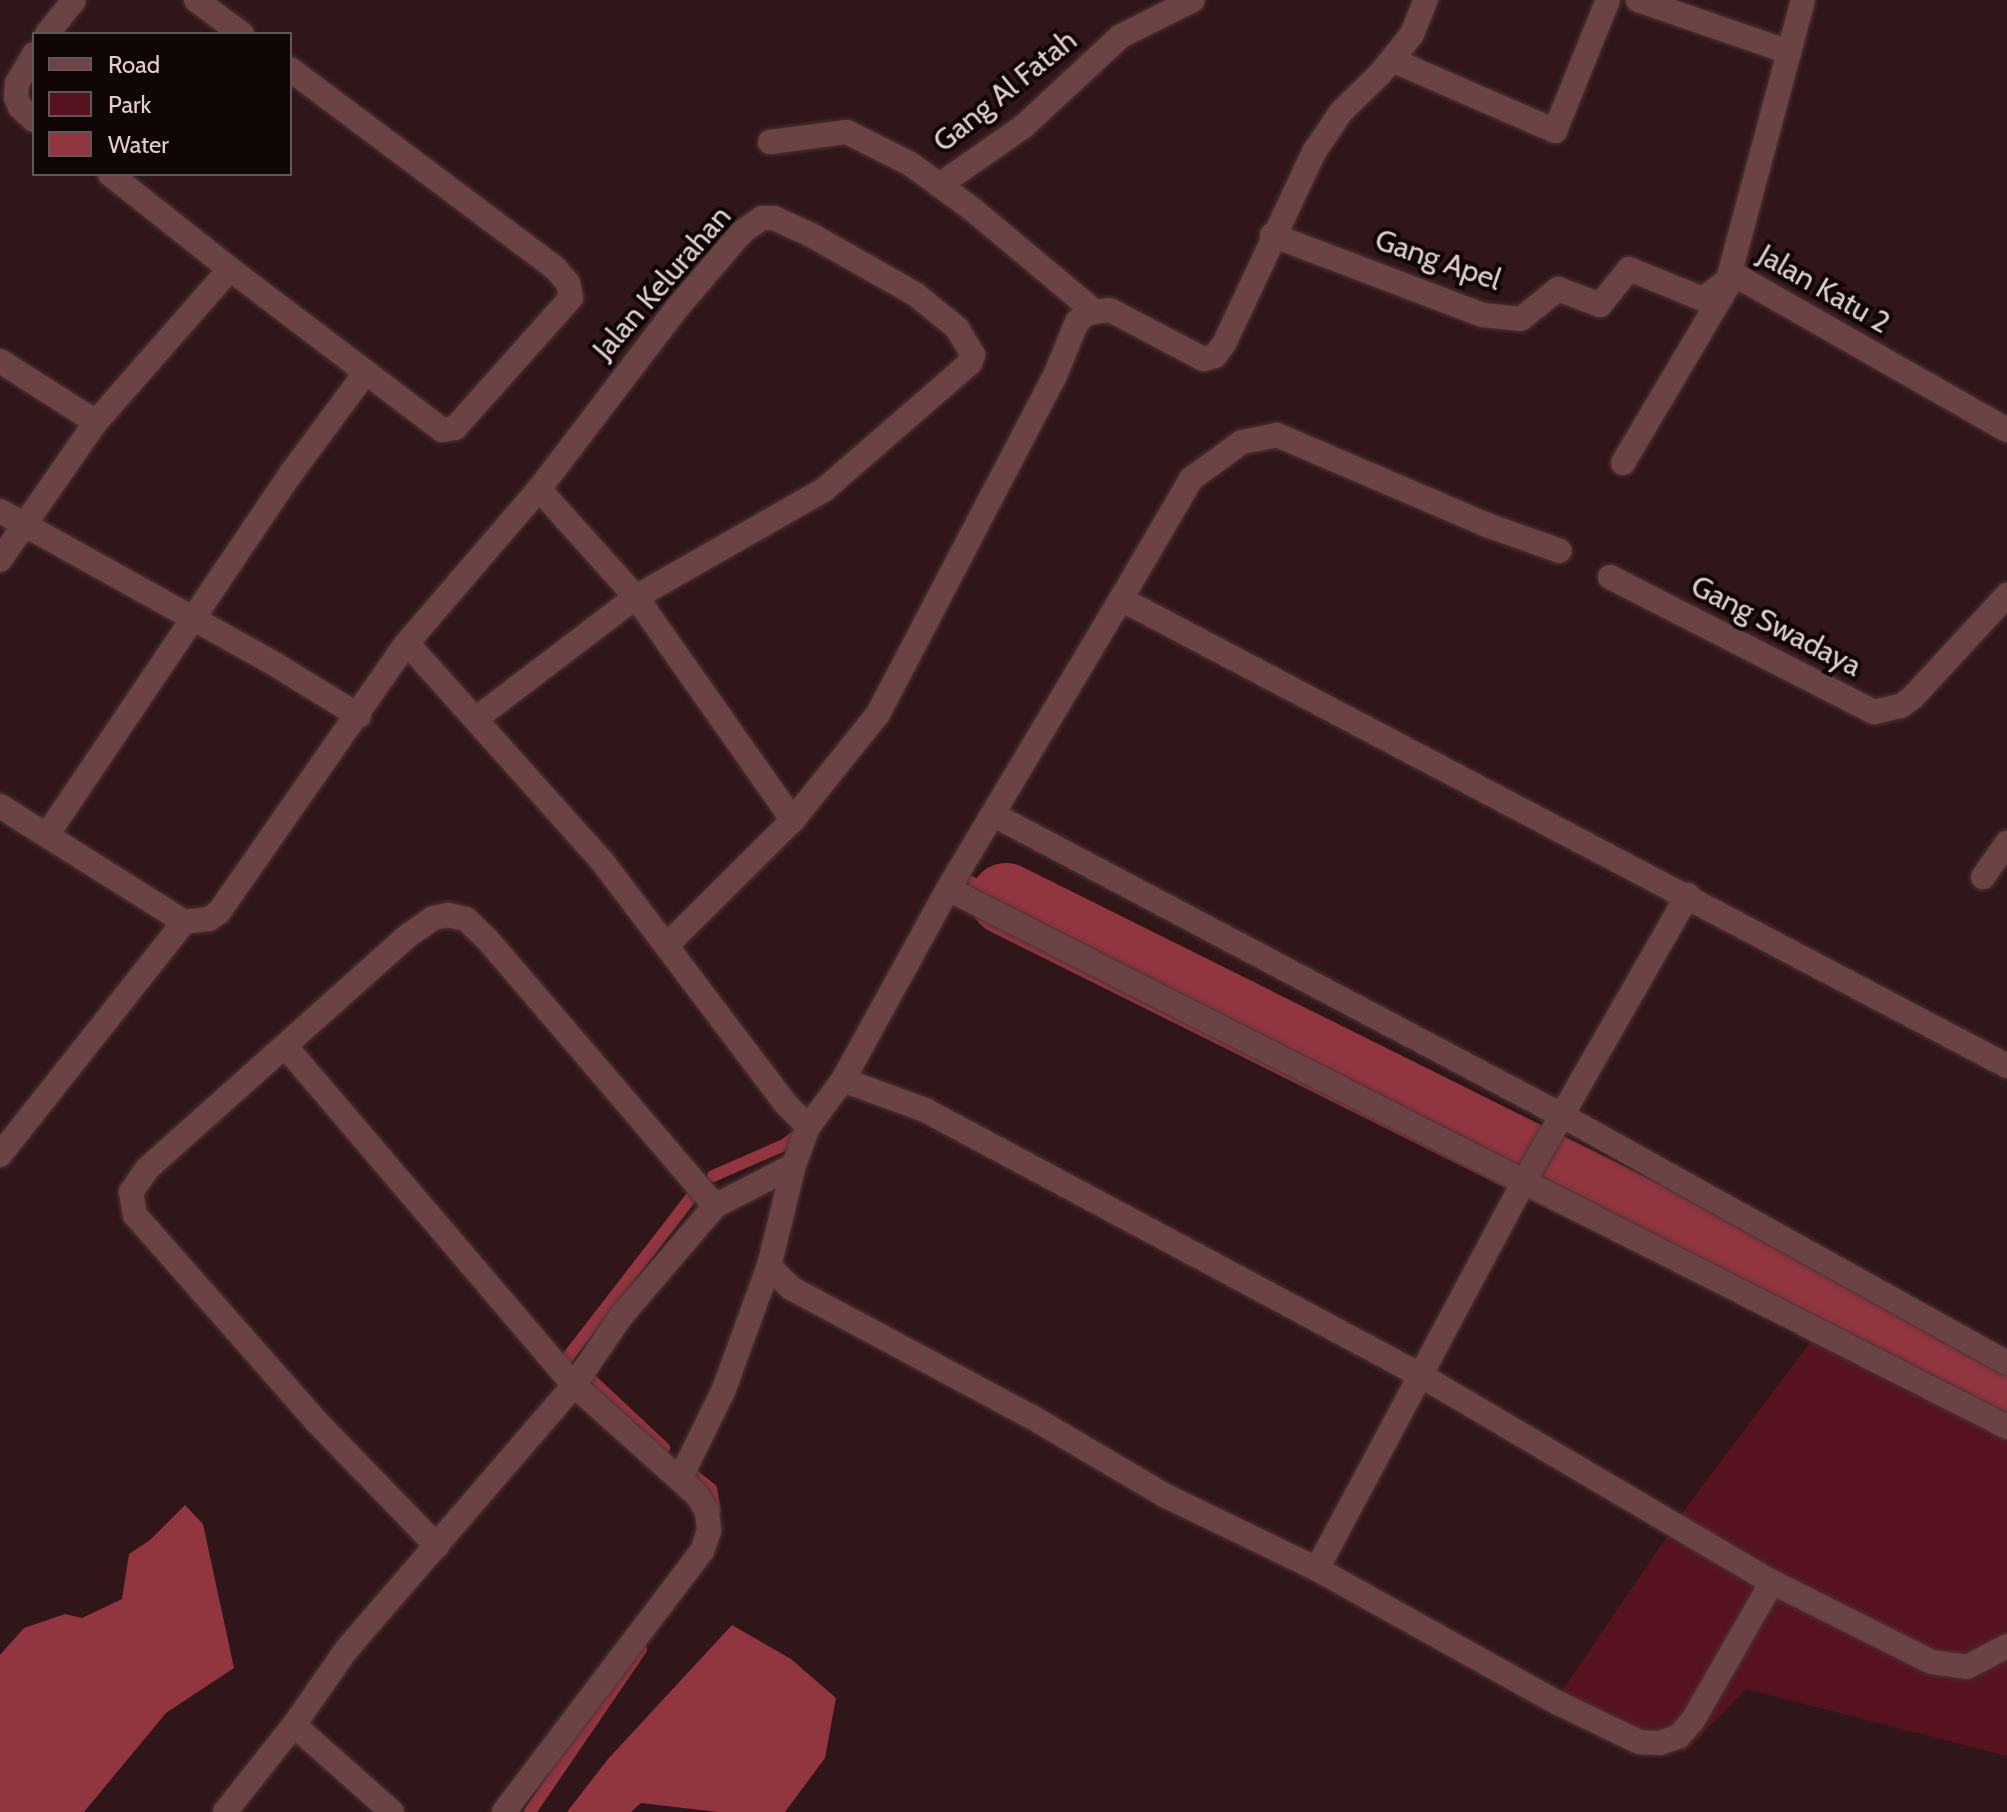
<!DOCTYPE html>
<html>
<head>
<meta charset="utf-8">
<style>
	body { margin:0 }
	#map { position:relative; width:2007px; height:1812px; overflow:hidden; background:#301618; font-family:Cabin,sans-serif }
	div>[style] { position:absolute }
	.green>* { inset:0; background:#56131f }
	.water>* { inset:0; background:#913541 }
	.stream>* { height:12px; margin:-6px; padding:0 6px; transform-origin:6px; border-radius:6px; background:#913541 }
	.river>* { height:72px; margin:-36px; padding:0 36px; transform-origin:36px; border-radius:36px; background:#913541 }
	.roads { filter:drop-shadow(0 0 2px #4c3335) drop-shadow(0 0 2px #4c3335) }
	.minor>* { height:24px; margin:-12px; padding:0 12px; transform-origin:12px; border-radius:12px; background:#6b4345 }
	span { translate:-50% -50%; white-space:nowrap; text-align:center; line-height:1.15; -webkit-text-stroke:8px #100606; paint-order:stroke }
	.street-label { font-size:30px; color:#e1cecf }
	.legend { position:absolute; left:32px; top:32px; width:260px; height:144px; box-sizing:border-box; background:#100606; border:2px solid #645656; margin:0; padding:10px 14px; list-style:none; font-size:24px; color:#e1cecf }
	.legend li { display:flex; align-items:center; gap:16px; height:40px }
	.legend b { width:40px; border:2px solid #645656 }
</style>
</head>
<body>
<div id="map">
	<div class="green">
		<div style="clip-path:polygon(1818px 1332px,2007px 1427px,2007px 1756px,1746px 1689px,1684px 1753px,1558px 1697px,1691px 1501px)"></div>
	</div>
	<div class="water">
		<div style="clip-path:polygon(185px 1505px,203px 1524px,234px 1668px,166px 1713px,84px 1812px,0 1812px,0 1655px,24px 1628px,65px 1614px,82px 1618px,122px 1599px,129px 1554px,150px 1540px)"></div>
		<div style="clip-path:polygon(732px 1625px,791px 1659px,836px 1698px,825px 1758px,785px 1812px,718px 1812px,641px 1803px,631px 1812px,567px 1812px,608px 1759px)"></div>
	</div>
	<div class="stream">
		<div style="left:956px;top:883px;width:7px;rotate:-56deg"></div>
		<div style="left:960px;top:877px;width:51px;rotate:25.6deg"></div>
		<div style="left:713px;top:1176px;width:77px;rotate:-23.6deg"></div>
		<div style="left:784px;top:1145px;width:24px;rotate:-36deg"></div>
		<div style="left:567px;top:1358px;width:205px;rotate:-52.3deg"></div>
		<div style="left:586px;top:1375px;width:107px;rotate:43.1deg"></div>
		<div style="left:691px;top:1473px;width:26px;rotate:39deg"></div>
		<div style="left:711px;top:1489px;width:22px;rotate:80deg"></div>
		<div style="left:530px;top:1812px;width:197px;rotate:-55.7deg"></div>
	</div>
	<div class="river">
		<div style="left:1006px;top:899px;width:1118px;rotate:26.45deg"></div>
	</div>
	<div class="roads">
		<div class="minor">
			<div style="left:196px;top:0;width:57px;rotate:36.5deg"></div>
			<div style="left:1638px;top:0;width:160px;rotate:19deg"></div>
			<div style="left:1803px;top:0;width:282px;rotate:105deg"></div>
			<div style="left:1730px;top:272px;width:319px;rotate:29.7deg"></div>
			<div style="left:47px;top:34px;width:43px;rotate:-51.5deg"></div>
			<div style="left:34px;top:54px;width:34px;rotate:120deg"></div>
			<div style="left:17px;top:83px;width:14px;rotate:94deg"></div>
			<div style="left:16px;top:97px;width:11px;rotate:68deg"></div>
			<div style="left:20px;top:107px;width:19px;rotate:43deg"></div>
			<div style="left:1392px;top:60px;width:178px;rotate:23.5deg"></div>
			<div style="left:1555px;top:131px;width:141px;rotate:-68deg"></div>
			<div style="left:770px;top:142px;width:78px;rotate:-7.4deg"></div>
			<div style="left:847px;top:132px;width:69px;rotate:26.6deg"></div>
			<div style="left:909px;top:163px;width:78px;rotate:36.1deg"></div>
			<div style="left:972px;top:209px;width:159px;rotate:39.9deg"></div>
			<div style="left:110px;top:174px;width:153px;rotate:38.4deg"></div>
			<div style="left:941px;top:184px;width:101px;rotate:-34.9deg"></div>
			<div style="left:1024px;top:126px;width:132px;rotate:-42.9deg"></div>
			<div style="left:1121px;top:36px;width:80px;rotate:-26.6deg"></div>
			<div style="left:1272px;top:235px;width:226px;rotate:20.8deg"></div>
			<div style="left:1483px;top:315px;width:38px;rotate:6deg"></div>
			<div style="left:1521px;top:319px;width:48px;rotate:-39deg"></div>
			<div style="left:1558px;top:289px;width:45px;rotate:20.9deg"></div>
			<div style="left:1600px;top:305px;width:46px;rotate:-51.1deg"></div>
			<div style="left:1629px;top:269px;width:80px;rotate:22.1deg"></div>
			<div style="left:1703px;top:299px;width:40px;rotate:-37deg"></div>
			<div style="left:0;top:361px;width:114px;rotate:32.4deg"></div>
			<div style="left:1623px;top:463px;width:208px;rotate:-59.4deg"></div>
			<div style="left:539px;top:489px;width:145px;rotate:48.1deg"></div>
			<div style="left:636px;top:597px;width:218px;rotate:-29.7deg"></div>
			<div style="left:825px;top:489px;width:192px;rotate:-41deg"></div>
			<div style="left:970px;top:363px;width:9px;rotate:-69deg"></div>
			<div style="left:973px;top:355px;width:31px;rotate:-121deg"></div>
			<div style="left:957px;top:328px;width:54px;rotate:-141deg"></div>
			<div style="left:915px;top:294px;width:120px;rotate:-150.4deg"></div>
			<div style="left:811px;top:235px;width:41px;rotate:-155.3deg"></div>
			<div style="left:774px;top:218px;width:12px;rotate:180deg"></div>
			<div style="left:762px;top:218px;width:24px;rotate:145deg"></div>
			<div style="left:742px;top:232px;width:100px;rotate:130.5deg"></div>
			<div style="left:677px;top:308px;width:228px;rotate:127.3deg"></div>
			<div style="left:539px;top:489px;width:203px;rotate:130.6deg"></div>
			<div style="left:407px;top:643px;width:292px;rotate:48.2deg"></div>
			<div style="left:602px;top:861px;width:305px;rotate:52.9deg"></div>
			<div style="left:786px;top:1104px;width:32px;rotate:46deg"></div>
			<div style="left:0;top:511px;width:312px;rotate:29.1deg"></div>
			<div style="left:273px;top:663px;width:101px;rotate:31.6deg"></div>
			<div style="left:0;top:560px;width:168px;rotate:-55.2deg"></div>
			<div style="left:96px;top:422px;width:203px;rotate:-48.8deg"></div>
			<div style="left:230px;top:269px;width:266px;rotate:37.2deg"></div>
			<div style="left:442px;top:430px;width:13px;rotate:-9deg"></div>
			<div style="left:455px;top:428px;width:174px;rotate:-48.3deg"></div>
			<div style="left:571px;top:298px;width:15px;rotate:-101deg"></div>
			<div style="left:568px;top:283px;width:20px;rotate:-131deg"></div>
			<div style="left:555px;top:268px;width:331px;rotate:-143.1deg"></div>
			<div style="left:1610px;top:577px;width:297px;rotate:27.1deg"></div>
			<div style="left:1874px;top:712px;width:28px;rotate:-13deg"></div>
			<div style="left:1901px;top:706px;width:15px;rotate:-37deg"></div>
			<div style="left:1913px;top:697px;width:139px;rotate:-47.3deg"></div>
			<div style="left:1121px;top:599px;width:139px;rotate:-59.7deg"></div>
			<div style="left:1191px;top:479px;width:63px;rotate:-36deg"></div>
			<div style="left:1242px;top:442px;width:36px;rotate:-11deg"></div>
			<div style="left:1277px;top:435px;width:228px;rotate:23.2deg"></div>
			<div style="left:1487px;top:525px;width:77px;rotate:19.6deg"></div>
			<div style="left:477px;top:718px;width:200px;rotate:-37.3deg"></div>
			<div style="left:636px;top:597px;width:273px;rotate:54.9deg"></div>
			<div style="left:0;top:806px;width:218px;rotate:32.2deg"></div>
			<div style="left:184px;top:922px;width:25px;rotate:-7deg"></div>
			<div style="left:209px;top:919px;width:12px;rotate:-35deg"></div>
			<div style="left:219px;top:912px;width:328px;rotate:-55.1deg"></div>
			<div style="left:994px;top:815px;width:644px;rotate:27.88deg"></div>
			<div style="left:1563px;top:1116px;width:508px;rotate:29.09deg"></div>
			<div style="left:47px;top:835px;width:438px;rotate:-56deg"></div>
			<div style="left:292px;top:472px;width:124px;rotate:-53.5deg"></div>
			<div style="left:1983px;top:877px;width:42px;rotate:-54.8deg"></div>
			<div style="left:948px;top:889px;width:1188px;rotate:26.93deg"></div>
			<div style="left:667px;top:945px;width:177px;rotate:-44.8deg"></div>
			<div style="left:793px;top:820px;width:136px;rotate:-51.3deg"></div>
			<div style="left:878px;top:714px;width:379px;rotate:-62.4deg"></div>
			<div style="left:1054px;top:378px;width:61px;rotate:-67.7deg"></div>
			<div style="left:1077px;top:322px;width:13px;rotate:-42deg"></div>
			<div style="left:1087px;top:313px;width:23px;rotate:-7deg"></div>
			<div style="left:1110px;top:310px;width:105px;rotate:27.8deg"></div>
			<div style="left:1203px;top:359px;width:12px;rotate:-14deg"></div>
			<div style="left:1215px;top:356px;width:17px;rotate:-54deg"></div>
			<div style="left:1225px;top:342px;width:210px;rotate:-64.9deg"></div>
			<div style="left:1314px;top:152px;width:48px;rotate:-56deg"></div>
			<div style="left:1341px;top:112px;width:54px;rotate:-44.3deg"></div>
			<div style="left:1380px;top:74px;width:51px;rotate:-51.3deg"></div>
			<div style="left:1412px;top:34px;width:37px;rotate:-68deg"></div>
			<div style="left:286px;top:1047px;width:444px;rotate:49.6deg"></div>
			<div style="left:574px;top:1385px;width:165px;rotate:41.8deg"></div>
			<div style="left:697px;top:1495px;width:19px;rotate:58deg"></div>
			<div style="left:707px;top:1511px;width:20px;rotate:84deg"></div>
			<div style="left:709px;top:1531px;width:21px;rotate:109deg"></div>
			<div style="left:702px;top:1551px;width:328px;rotate:127.2deg"></div>
			<div style="left:843px;top:1080px;width:87px;rotate:20.1deg"></div>
			<div style="left:925px;top:1110px;width:561px;rotate:28.16deg"></div>
			<div style="left:1420px;top:1375px;width:408px;rotate:30.5deg"></div>
			<div style="left:1772px;top:1582px;width:179px;rotate:26.6deg"></div>
			<div style="left:1932px;top:1662px;width:35px;rotate:8deg"></div>
			<div style="left:1967px;top:1667px;width:45px;rotate:-27.7deg"></div>
			<div style="left:0;top:1155px;width:297px;rotate:-51.7deg"></div>
			<div style="left:769px;top:1266px;width:31px;rotate:45deg"></div>
			<div style="left:791px;top:1288px;width:271px;rotate:28.2deg"></div>
			<div style="left:1030px;top:1416px;width:156px;rotate:30.5deg"></div>
			<div style="left:1164px;top:1495px;width:170px;rotate:25.8deg"></div>
			<div style="left:1317px;top:1569px;width:274px;rotate:29.1deg"></div>
			<div style="left:1556px;top:1702px;width:92px;rotate:25.7deg"></div>
			<div style="left:1639px;top:1742px;width:21px;rotate:3deg"></div>
			<div style="left:1660px;top:1743px;width:20px;rotate:-20deg"></div>
			<div style="left:1679px;top:1736px;width:21px;rotate:-49deg"></div>
			<div style="left:1693px;top:1720px;width:159px;rotate:-60.2deg"></div>
			<div style="left:680px;top:1479px;width:100px;rotate:-63.9deg"></div>
			<div style="left:724px;top:1389px;width:131px;rotate:-69.9deg"></div>
			<div style="left:769px;top:1266px;width:104px;rotate:-76.1deg"></div>
			<div style="left:437px;top:1546px;width:174px;rotate:-134.1deg"></div>
			<div style="left:316px;top:1421px;width:274px;rotate:-131.3deg"></div>
			<div style="left:135px;top:1215px;width:23px;rotate:-100deg"></div>
			<div style="left:131px;top:1192px;width:29px;rotate:-55deg"></div>
			<div style="left:148px;top:1168px;width:350px;rotate:-41.8deg"></div>
			<div style="left:409px;top:935px;width:29px;rotate:-35deg"></div>
			<div style="left:433px;top:918px;width:15px;rotate:-11deg"></div>
			<div style="left:448px;top:915px;width:18px;rotate:13deg"></div>
			<div style="left:466px;top:919px;width:29px;rotate:44deg"></div>
			<div style="left:487px;top:939px;width:351px;rotate:49.5deg"></div>
			<div style="left:1317px;top:1569px;width:438px;rotate:-61.9deg"></div>
			<div style="left:1523px;top:1183px;width:332px;rotate:-60.2deg"></div>
			<div style="left:294px;top:1725px;width:131px;rotate:41.6deg"></div>
			<div style="left:225px;top:1812px;width:111px;rotate:-51.6deg"></div>
			<div style="left:294px;top:1725px;width:93px;rotate:-55.1deg"></div>
			<div style="left:347px;top:1649px;width:348px;rotate:-49.3deg"></div>
			<div style="left:574px;top:1385px;width:85px;rotate:-55.6deg"></div>
			<div style="left:622px;top:1315px;width:143px;rotate:-49.5deg"></div>
			<div style="left:715px;top:1206px;width:89px;rotate:-27.4deg"></div>
			<div style="left:794px;top:1165px;width:40px;rotate:-69.8deg"></div>
			<div style="left:808px;top:1127px;width:59px;rotate:-53.3deg"></div>
			<div style="left:843px;top:1080px;width:218px;rotate:-61.2deg"></div>
			<div style="left:948px;top:889px;width:338px;rotate:-59.2deg"></div>
			<div style="left:1121px;top:599px;width:1002px;rotate:27.79deg"></div>
		</div>
	</div>
	<div class="street-label">
		<span style="left:1005px;top:91px;rotate:-39deg">Gang Al Fatah</span>
		<span style="left:1438px;top:260px;rotate:19deg">Gang Apel</span>
		<span style="left:662px;top:283px;rotate:-49deg">Jalan Kelurahan</span>
		<span style="left:1824px;top:289px;rotate:30deg">Jalan Katu 2</span>
		<span style="left:1776px;top:626px;rotate:27deg">Gang Swadaya</span>
	</div>
	<ul class="legend">
	<li><b style="height:10px;background:#6b4345"></b>Road</li>
	<li><b style="height:22px;background:#56131f"></b>Park</li>
	<li><b style="height:22px;background:#913541"></b>Water</li>
	</ul>
</div>
</body>
</html>
